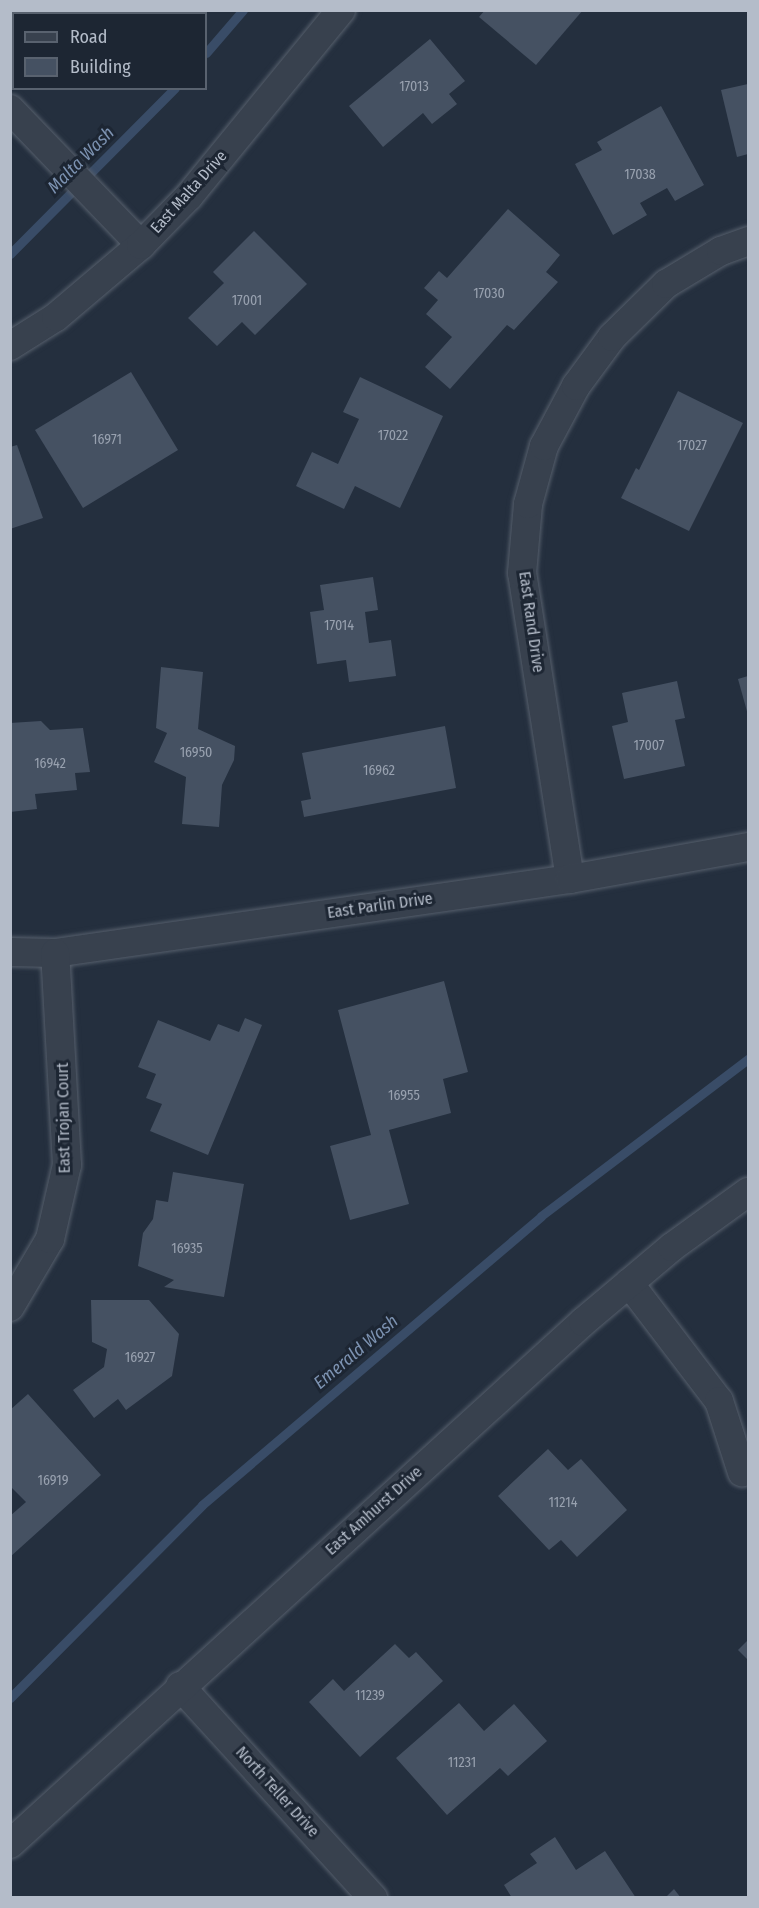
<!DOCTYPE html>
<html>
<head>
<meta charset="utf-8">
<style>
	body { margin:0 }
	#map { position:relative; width:759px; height:1908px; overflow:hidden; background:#242f3e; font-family:"Fira Sans Condensed",sans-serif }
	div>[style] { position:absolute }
	.stream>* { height:9px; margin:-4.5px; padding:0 4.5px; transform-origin:4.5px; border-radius:4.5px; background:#394c67 }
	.building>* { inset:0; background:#455162 }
	.roads { filter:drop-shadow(0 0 2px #565f6c) drop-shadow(0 0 2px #565f6c) }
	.minor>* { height:28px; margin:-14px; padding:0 14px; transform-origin:14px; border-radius:14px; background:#38414e }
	span { translate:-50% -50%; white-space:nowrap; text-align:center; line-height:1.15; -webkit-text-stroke:6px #1d2633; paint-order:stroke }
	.number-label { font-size:14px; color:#98a1af }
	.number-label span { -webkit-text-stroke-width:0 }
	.street-label { font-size:16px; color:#b4bcc9 }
	.water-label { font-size:18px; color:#7c92b1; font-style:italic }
	.frame { position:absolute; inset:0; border:12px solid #b4bcc9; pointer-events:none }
	.legend { position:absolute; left:12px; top:12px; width:195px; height:78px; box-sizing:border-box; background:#1d2633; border:2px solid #59626f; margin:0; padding:8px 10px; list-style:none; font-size:18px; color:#b4bcc9 }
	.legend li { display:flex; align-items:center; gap:12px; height:30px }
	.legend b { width:30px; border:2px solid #59626f }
</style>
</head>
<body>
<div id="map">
	<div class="stream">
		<div style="left:206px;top:53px;width:57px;rotate:-49.3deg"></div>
		<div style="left:10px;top:254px;width:234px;rotate:-45.2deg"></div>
		<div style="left:10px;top:1698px;width:272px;rotate:-45.1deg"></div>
		<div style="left:202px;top:1505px;width:445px;rotate:-40.4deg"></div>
		<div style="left:541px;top:1216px;width:260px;rotate:-37.2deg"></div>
	</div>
	<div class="building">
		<div style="clip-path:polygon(62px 10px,125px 10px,59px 14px)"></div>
		<div style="clip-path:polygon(485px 10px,583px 10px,536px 65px,479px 17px)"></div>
		<div style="clip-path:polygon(430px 39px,465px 81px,449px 94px,457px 104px,432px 124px,423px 113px,383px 147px,349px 106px)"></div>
		<div style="clip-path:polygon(748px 84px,748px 154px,737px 157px,721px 90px)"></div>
		<div style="clip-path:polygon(661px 106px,704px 185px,675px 201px,667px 188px,640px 203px,647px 215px,613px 235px,575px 164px,602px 150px,597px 142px)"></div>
		<div style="clip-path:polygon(508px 209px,560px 255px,546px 272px,558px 282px,514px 330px,507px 325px,450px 389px,425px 367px,452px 337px,426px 314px,438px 300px,424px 288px,439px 271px,447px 278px)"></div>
		<div style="clip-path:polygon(254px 231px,307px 284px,255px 335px,242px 322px,217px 346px,188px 318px,224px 283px,213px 272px)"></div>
		<div style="clip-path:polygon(131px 372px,178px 450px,83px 508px,35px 430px)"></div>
		<div style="clip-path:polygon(360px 377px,443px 416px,400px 508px,355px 486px,344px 509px,296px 486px,312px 452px,338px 464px,359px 419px,343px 412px)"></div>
		<div style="clip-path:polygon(678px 391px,743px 423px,689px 531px,621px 498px,636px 468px,639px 470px)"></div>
		<div style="clip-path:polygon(17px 445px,43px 518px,10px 529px,10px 447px)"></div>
		<div style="clip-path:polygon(373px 577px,378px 610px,365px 612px,369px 643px,391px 640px,396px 676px,349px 682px,346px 660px,317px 664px,310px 612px,324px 610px,320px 585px)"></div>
		<div style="clip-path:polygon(161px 667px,203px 672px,198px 729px,235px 746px,234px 760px,222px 785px,219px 827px,182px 824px,186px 777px,154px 762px,167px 733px,156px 728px)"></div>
		<div style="clip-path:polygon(748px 676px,748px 715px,738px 679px)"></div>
		<div style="clip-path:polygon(677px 681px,685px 718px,675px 720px,685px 766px,624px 779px,612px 726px,628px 722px,622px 693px)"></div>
		<div style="clip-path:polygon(41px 721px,50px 730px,83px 728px,90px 772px,75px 773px,77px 790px,35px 794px,37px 809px,10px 812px,10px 723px)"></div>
		<div style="clip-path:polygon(445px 726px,456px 788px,304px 817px,301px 801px,311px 799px,302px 753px)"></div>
		<div style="clip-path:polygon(444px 981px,468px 1072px,443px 1079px,451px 1113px,389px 1130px,409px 1204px,350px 1220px,330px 1146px,371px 1135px,338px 1010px)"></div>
		<div style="clip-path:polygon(245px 1018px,262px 1025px,208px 1155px,150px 1131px,162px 1104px,146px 1098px,156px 1074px,138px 1067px,158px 1020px,210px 1041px,218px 1024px,239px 1032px)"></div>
		<div style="clip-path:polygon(173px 1172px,244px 1184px,224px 1297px,164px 1287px,174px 1280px,138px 1266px,143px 1233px,153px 1219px,156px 1200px,168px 1202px)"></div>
		<div style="clip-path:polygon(91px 1300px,149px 1300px,179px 1334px,172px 1376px,126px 1410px,118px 1399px,94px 1418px,73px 1390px,104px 1367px,107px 1349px,92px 1342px)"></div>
		<div style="clip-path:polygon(28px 1394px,101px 1475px,10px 1557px,10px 1516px,26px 1502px,10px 1486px,10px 1410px)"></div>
		<div style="clip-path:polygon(548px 1449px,568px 1470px,581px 1459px,627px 1510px,577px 1557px,561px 1540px,549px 1550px,498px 1496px)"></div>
		<div style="clip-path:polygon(748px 1640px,748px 1660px,738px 1650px)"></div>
		<div style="clip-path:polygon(395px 1644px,409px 1658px,416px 1652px,443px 1681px,360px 1757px,309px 1702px,333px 1679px,344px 1691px)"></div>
		<div style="clip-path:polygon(459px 1703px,484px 1731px,514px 1704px,547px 1741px,508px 1776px,500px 1768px,447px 1815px,396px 1758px)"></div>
		<div style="clip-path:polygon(555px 1837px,576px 1870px,605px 1851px,636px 1898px,512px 1898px,504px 1885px,537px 1863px,530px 1854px)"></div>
		<div style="clip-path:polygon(674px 1889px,681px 1898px,665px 1898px)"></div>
	</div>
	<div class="roads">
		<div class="minor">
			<div style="left:10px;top:109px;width:189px;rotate:46.1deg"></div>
			<div style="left:10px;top:346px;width:54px;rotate:-32.2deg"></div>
			<div style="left:56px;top:317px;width:111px;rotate:-40.3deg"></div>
			<div style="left:141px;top:245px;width:69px;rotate:-45.6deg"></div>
			<div style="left:189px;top:196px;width:240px;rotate:-50.7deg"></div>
			<div style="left:570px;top:879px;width:310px;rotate:-98.9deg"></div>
			<div style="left:522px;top:573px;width:69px;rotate:-85deg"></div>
			<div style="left:528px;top:504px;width:60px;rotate:-74.6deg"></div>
			<div style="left:544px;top:446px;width:68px;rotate:-61.9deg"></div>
			<div style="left:576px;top:386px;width:61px;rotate:-53.7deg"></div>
			<div style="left:612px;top:337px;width:76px;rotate:-44.5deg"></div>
			<div style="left:666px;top:284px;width:64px;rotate:-31deg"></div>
			<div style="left:721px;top:251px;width:29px;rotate:-20deg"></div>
			<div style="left:10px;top:952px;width:45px;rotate:1.3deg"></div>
			<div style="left:55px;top:953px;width:520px;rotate:-8.18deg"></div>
			<div style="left:570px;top:879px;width:181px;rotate:-10.2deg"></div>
			<div style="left:629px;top:1283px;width:148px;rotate:52.7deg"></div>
			<div style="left:719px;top:1401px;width:75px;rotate:72.1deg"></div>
			<div style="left:10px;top:1307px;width:79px;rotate:-59.5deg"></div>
			<div style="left:50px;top:1239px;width:76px;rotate:-77.1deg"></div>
			<div style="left:67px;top:1165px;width:212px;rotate:-93.2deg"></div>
			<div style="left:180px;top:1686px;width:287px;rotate:47.7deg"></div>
			<div style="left:10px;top:1844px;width:775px;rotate:-42.33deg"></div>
			<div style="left:583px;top:1322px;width:116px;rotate:-40.1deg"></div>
			<div style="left:672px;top:1247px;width:94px;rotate:-35.9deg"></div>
		</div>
	</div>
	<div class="number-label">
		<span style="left:414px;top:87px">17013</span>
		<span style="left:640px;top:175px">17038</span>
		<span style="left:489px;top:294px">17030</span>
		<span style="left:247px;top:301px">17001</span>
		<span style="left:393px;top:436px">17022</span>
		<span style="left:107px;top:440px">16971</span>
		<span style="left:692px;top:446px">17027</span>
		<span style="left:339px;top:626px">17014</span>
		<span style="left:649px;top:746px">17007</span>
		<span style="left:196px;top:753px">16950</span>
		<span style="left:50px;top:764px">16942</span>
		<span style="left:379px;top:771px">16962</span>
		<span style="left:404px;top:1096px">16955</span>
		<span style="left:187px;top:1249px">16935</span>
		<span style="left:140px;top:1358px">16927</span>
		<span style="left:53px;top:1481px">16919</span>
		<span style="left:563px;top:1503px">11214</span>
		<span style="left:370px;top:1696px">11239</span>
		<span style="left:462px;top:1763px">11231</span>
	</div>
	<div class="street-label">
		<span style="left:189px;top:192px;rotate:-48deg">East Malta Drive</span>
		<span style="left:531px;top:622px;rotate:82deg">East Rand Drive</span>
		<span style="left:380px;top:906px;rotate:-8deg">East Parlin Drive</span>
		<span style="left:64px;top:1118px;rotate:-91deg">East Trojan Court</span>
		<span style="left:374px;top:1511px;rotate:-42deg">East Amhurst Drive</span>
		<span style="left:277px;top:1792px;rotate:48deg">North Teller Drive</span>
	</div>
	<div class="water-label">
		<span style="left:81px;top:160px;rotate:-45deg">Malta Wash</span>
		<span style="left:356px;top:1352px;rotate:-40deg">Emerald Wash</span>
	</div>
	<div class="frame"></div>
	<ul class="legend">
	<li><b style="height:8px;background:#38414e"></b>Road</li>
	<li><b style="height:16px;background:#455162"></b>Building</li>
	</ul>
</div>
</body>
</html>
